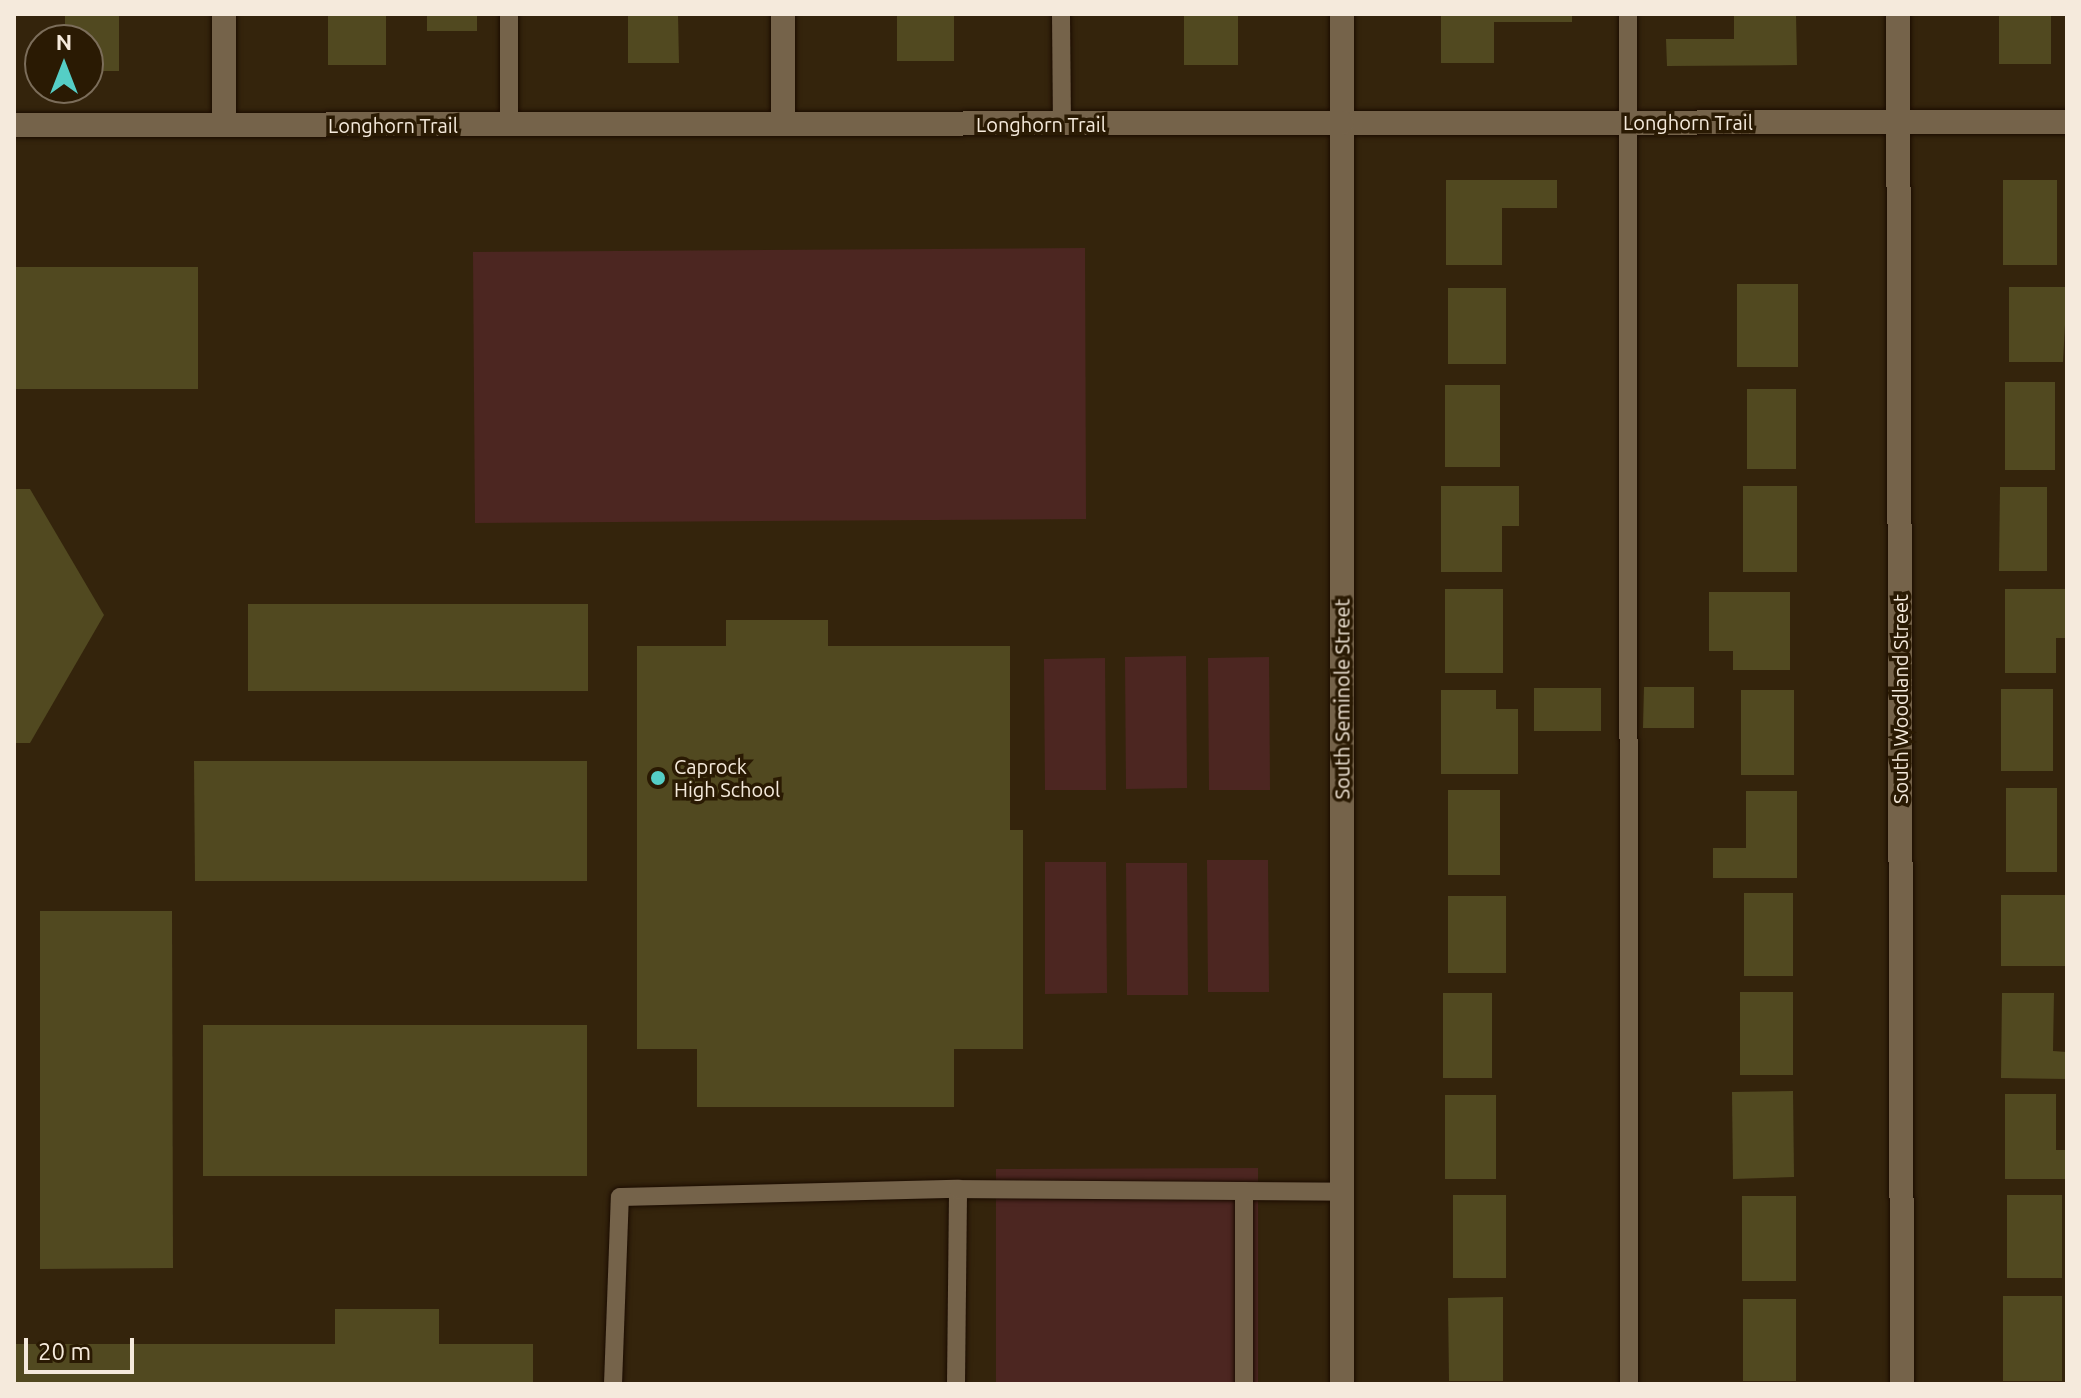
<!DOCTYPE html>
<html>
<head>
<meta charset="utf-8">
<style>
	body { margin:0 }
	#map { position:relative; width:2081px; height:1398px; overflow:hidden; background:#34240c; font-family:Ubuntu,sans-serif }
	div>[style] { position:absolute }
	.green>* { inset:0; background:#4c2621 }
	.building>* { inset:0; background:#514920 }
	.roads { filter:drop-shadow(0 0 2px #1b0c00) drop-shadow(0 0 2px #1b0c00) }
	.lane>* { height:18px; margin:-9px; padding:0 9px; transform-origin:9px; border-radius:9px; background:#75634a }
	.street>* { height:24px; margin:-12px; padding:0 12px; transform-origin:12px; border-radius:12px; background:#75634a }
	.secondary>* { height:24px; margin:-12px; padding:0 12px; transform-origin:12px; border-radius:12px; background:#75634a }
	.dots>* { width:22px; height:22px; translate:-50% -50%; box-sizing:border-box; border:4px solid #2a1a03; border-radius:50% }
	span { translate:-50% -50%; white-space:nowrap; text-align:center; line-height:1.15; -webkit-text-stroke:7px #2a1a03; paint-order:stroke }
	.street-label { font-size:20px; color:#f5eadc }
	.poi-label { font-size:20px; color:#f5eadc }
	.left { translate:0 -50%; text-align:left }
	.frame { position:absolute; inset:0; border:16px solid #f5eadc; pointer-events:none }
	.north { position:absolute; left:24px; top:24px; width:80px; height:80px; box-sizing:border-box; background:#2a1a03; border:2px solid #7b6d5a; border-radius:50%; rotate:0deg; font-size:22px; font-weight:700; line-height:32px; text-align:center; color:#f5eadc }
	.north::after { content:''; display:block; margin:auto; width:28px; height:36px; background:#55cec6; clip-path:polygon(50% 0,100% 100%,50% 72%,0 100%) }
	.scale { position:absolute; left:24px; top:1338px; width:110px; height:36px; box-sizing:border-box; border:4px solid #f5eadc; border-top:0; padding-left:10px; font-size:24px; line-height:28px; white-space:nowrap; color:#f5eadc; -webkit-text-stroke:6px #2a1a03; paint-order:stroke }
</style>
</head>
<body>
<div id="map">
	<div class="green">
		<div style="clip-path:polygon(1085px 248px,1086px 519px,475px 523px,473px 252px)"></div>
		<div style="clip-path:polygon(1186px 656px,1187px 788px,1126px 789px,1125px 657px)"></div>
		<div style="clip-path:polygon(1269px 657px,1270px 790px,1209px 790px,1208px 658px)"></div>
		<div style="clip-path:polygon(1105px 658px,1106px 790px,1045px 790px,1044px 659px)"></div>
		<div style="clip-path:polygon(1268px 860px,1269px 992px,1208px 992px,1207px 860px)"></div>
		<div style="clip-path:polygon(1045px 862px,1106px 862px,1107px 993px,1045px 994px)"></div>
		<div style="clip-path:polygon(1126px 863px,1187px 863px,1188px 995px,1127px 995px)"></div>
		<div style="clip-path:polygon(1258px 1168px,1258px 1384px,996px 1384px,996px 1169px)"></div>
	</div>
	<div class="building">
		<div style="clip-path:polygon(65px 14px,119px 14px,119px 71px,88px 71px,88px 40px,65px 40px)"></div>
		<div style="clip-path:polygon(328px 14px,386px 14px,386px 65px,328px 65px)"></div>
		<div style="clip-path:polygon(427px 14px,477px 14px,477px 31px,427px 31px)"></div>
		<div style="clip-path:polygon(628px 14px,678px 14px,679px 63px,628px 63px)"></div>
		<div style="clip-path:polygon(897px 14px,954px 14px,954px 61px,897px 61px)"></div>
		<div style="clip-path:polygon(1184px 14px,1238px 14px,1238px 65px,1184px 65px)"></div>
		<div style="clip-path:polygon(1441px 14px,1572px 14px,1572px 22px,1494px 22px,1494px 63px,1441px 63px)"></div>
		<div style="clip-path:polygon(1734px 14px,1796px 14px,1797px 65px,1667px 66px,1666px 39px,1734px 39px)"></div>
		<div style="clip-path:polygon(1999px 14px,2051px 14px,2051px 64px,1999px 64px)"></div>
		<div style="clip-path:polygon(1446px 180px,1557px 180px,1557px 208px,1502px 208px,1502px 265px,1446px 265px)"></div>
		<div style="clip-path:polygon(2003px 180px,2057px 180px,2057px 265px,2003px 265px)"></div>
		<div style="clip-path:polygon(14px 267px,198px 267px,198px 389px,14px 389px)"></div>
		<div style="clip-path:polygon(1737px 284px,1798px 284px,1798px 367px,1737px 367px)"></div>
		<div style="clip-path:polygon(2009px 287px,2067px 287px,2063px 362px,2009px 362px)"></div>
		<div style="clip-path:polygon(1448px 288px,1506px 288px,1506px 364px,1448px 364px)"></div>
		<div style="clip-path:polygon(2005px 382px,2055px 382px,2055px 470px,2005px 470px)"></div>
		<div style="clip-path:polygon(1445px 385px,1500px 385px,1500px 467px,1445px 467px)"></div>
		<div style="clip-path:polygon(1747px 389px,1796px 389px,1796px 469px,1747px 469px)"></div>
		<div style="clip-path:polygon(1441px 486px,1519px 486px,1519px 526px,1502px 526px,1502px 572px,1441px 572px)"></div>
		<div style="clip-path:polygon(1743px 486px,1797px 486px,1797px 572px,1743px 572px)"></div>
		<div style="clip-path:polygon(2000px 487px,2047px 487px,2047px 571px,1999px 571px)"></div>
		<div style="clip-path:polygon(14px 489px,30px 489px,104px 615px,30px 743px,14px 743px)"></div>
		<div style="clip-path:polygon(1445px 589px,1503px 589px,1503px 673px,1445px 673px)"></div>
		<div style="clip-path:polygon(2005px 589px,2067px 589px,2067px 638px,2056px 638px,2056px 673px,2005px 673px)"></div>
		<div style="clip-path:polygon(1709px 592px,1790px 592px,1790px 670px,1733px 670px,1733px 651px,1709px 651px)"></div>
		<div style="clip-path:polygon(248px 604px,588px 604px,588px 691px,248px 691px)"></div>
		<div style="clip-path:polygon(726px 620px,828px 620px,828px 646px,1010px 646px,1010px 830px,1023px 830px,1023px 1049px,954px 1049px,954px 1107px,697px 1107px,697px 1049px,637px 1049px,637px 646px,726px 646px)"></div>
		<div style="clip-path:polygon(1644px 687px,1694px 687px,1694px 728px,1643px 728px)"></div>
		<div style="clip-path:polygon(1534px 688px,1601px 688px,1601px 731px,1534px 731px)"></div>
		<div style="clip-path:polygon(2001px 689px,2053px 689px,2053px 771px,2001px 771px)"></div>
		<div style="clip-path:polygon(1441px 690px,1496px 690px,1496px 709px,1518px 709px,1518px 774px,1441px 774px)"></div>
		<div style="clip-path:polygon(1741px 690px,1794px 690px,1794px 775px,1741px 775px)"></div>
		<div style="clip-path:polygon(194px 761px,587px 761px,587px 881px,195px 881px)"></div>
		<div style="clip-path:polygon(2006px 788px,2057px 788px,2057px 872px,2006px 872px)"></div>
		<div style="clip-path:polygon(1448px 790px,1500px 790px,1500px 875px,1448px 875px)"></div>
		<div style="clip-path:polygon(1746px 791px,1797px 791px,1797px 878px,1713px 878px,1713px 848px,1746px 848px)"></div>
		<div style="clip-path:polygon(1744px 893px,1793px 893px,1793px 976px,1744px 976px)"></div>
		<div style="clip-path:polygon(2001px 895px,2067px 895px,2067px 966px,2001px 966px)"></div>
		<div style="clip-path:polygon(1448px 896px,1506px 896px,1506px 973px,1448px 973px)"></div>
		<div style="clip-path:polygon(40px 911px,172px 911px,173px 1268px,40px 1269px)"></div>
		<div style="clip-path:polygon(1740px 992px,1793px 992px,1793px 1075px,1740px 1075px)"></div>
		<div style="clip-path:polygon(1443px 993px,1492px 993px,1492px 1078px,1443px 1078px)"></div>
		<div style="clip-path:polygon(2002px 993px,2054px 993px,2053px 1051px,2067px 1052px,2067px 1079px,2001px 1078px)"></div>
		<div style="clip-path:polygon(203px 1025px,587px 1025px,587px 1176px,203px 1176px)"></div>
		<div style="clip-path:polygon(1793px 1091px,1794px 1177px,1733px 1179px,1732px 1092px)"></div>
		<div style="clip-path:polygon(2005px 1094px,2056px 1094px,2056px 1150px,2067px 1150px,2067px 1179px,2005px 1179px)"></div>
		<div style="clip-path:polygon(1445px 1095px,1496px 1095px,1496px 1179px,1445px 1179px)"></div>
		<div style="clip-path:polygon(1453px 1195px,1506px 1195px,1506px 1278px,1453px 1278px)"></div>
		<div style="clip-path:polygon(2007px 1195px,2062px 1195px,2062px 1278px,2007px 1278px)"></div>
		<div style="clip-path:polygon(1742px 1196px,1796px 1196px,1796px 1281px,1742px 1281px)"></div>
		<div style="clip-path:polygon(2003px 1296px,2062px 1296px,2062px 1381px,2003px 1381px)"></div>
		<div style="clip-path:polygon(1503px 1297px,1503px 1381px,1449px 1381px,1448px 1298px)"></div>
		<div style="clip-path:polygon(1743px 1299px,1796px 1299px,1796px 1381px,1743px 1381px)"></div>
		<div style="clip-path:polygon(335px 1309px,439px 1309px,439px 1344px,533px 1344px,533px 1384px,14px 1384px,14px 1344px,335px 1344px)"></div>
	</div>
	<div class="roads">
		<div class="lane">
			<div style="left:509px;top:14px;width:110px;rotate:90deg"></div>
			<div style="left:1061px;top:14px;width:110px;rotate:89.5deg"></div>
			<div style="left:1628px;top:14px;width:1370px;rotate:89.96deg"></div>
			<div style="left:1244px;top:1191px;width:193px;rotate:90deg"></div>
			<div style="left:613px;top:1384px;width:187px;rotate:-87.9deg"></div>
			<div style="left:620px;top:1197px;width:338px;rotate:-1.4deg"></div>
			<div style="left:956px;top:1384px;width:195px;rotate:-89.4deg"></div>
			<div style="left:958px;top:1189px;width:384px;rotate:0.4deg"></div>
		</div>
		<div class="street">
			<div style="left:224px;top:14px;width:111px;rotate:90deg"></div>
			<div style="left:783px;top:14px;width:110px;rotate:90deg"></div>
			<div style="left:1898px;top:14px;width:1370px;rotate:89.83deg"></div>
			<div style="left:1342px;top:123px;width:725px;rotate:-0.08deg"></div>
		</div>
		<div class="secondary">
			<div style="left:1342px;top:14px;width:1370px;rotate:90deg"></div>
			<div style="left:14px;top:125px;width:1328px;rotate:-0.09deg"></div>
		</div>
	</div>
	<div class="dots">
		<div style="left:658px;top:778px;background:#55cec6"></div>
	</div>
	<div class="street-label">
		<span style="left:1688px;top:122px">Longhorn Trail</span>
		<span style="left:1041px;top:124px">Longhorn Trail</span>
		<span style="left:393px;top:125px">Longhorn Trail</span>
		<span style="left:1342px;top:699px;rotate:-90deg">South Seminole Street</span>
		<span style="left:1900px;top:699px;rotate:-90deg">South Woodland Street</span>
	</div>
	<div class="poi-label">
		<span class="left" style="left:674px;top:778px">Caprock<br>High School</span>
	</div>
	<div class="frame"></div>
	<div class="north">N</div>
	<div class="scale">20 m</div>
</div>
</body>
</html>
